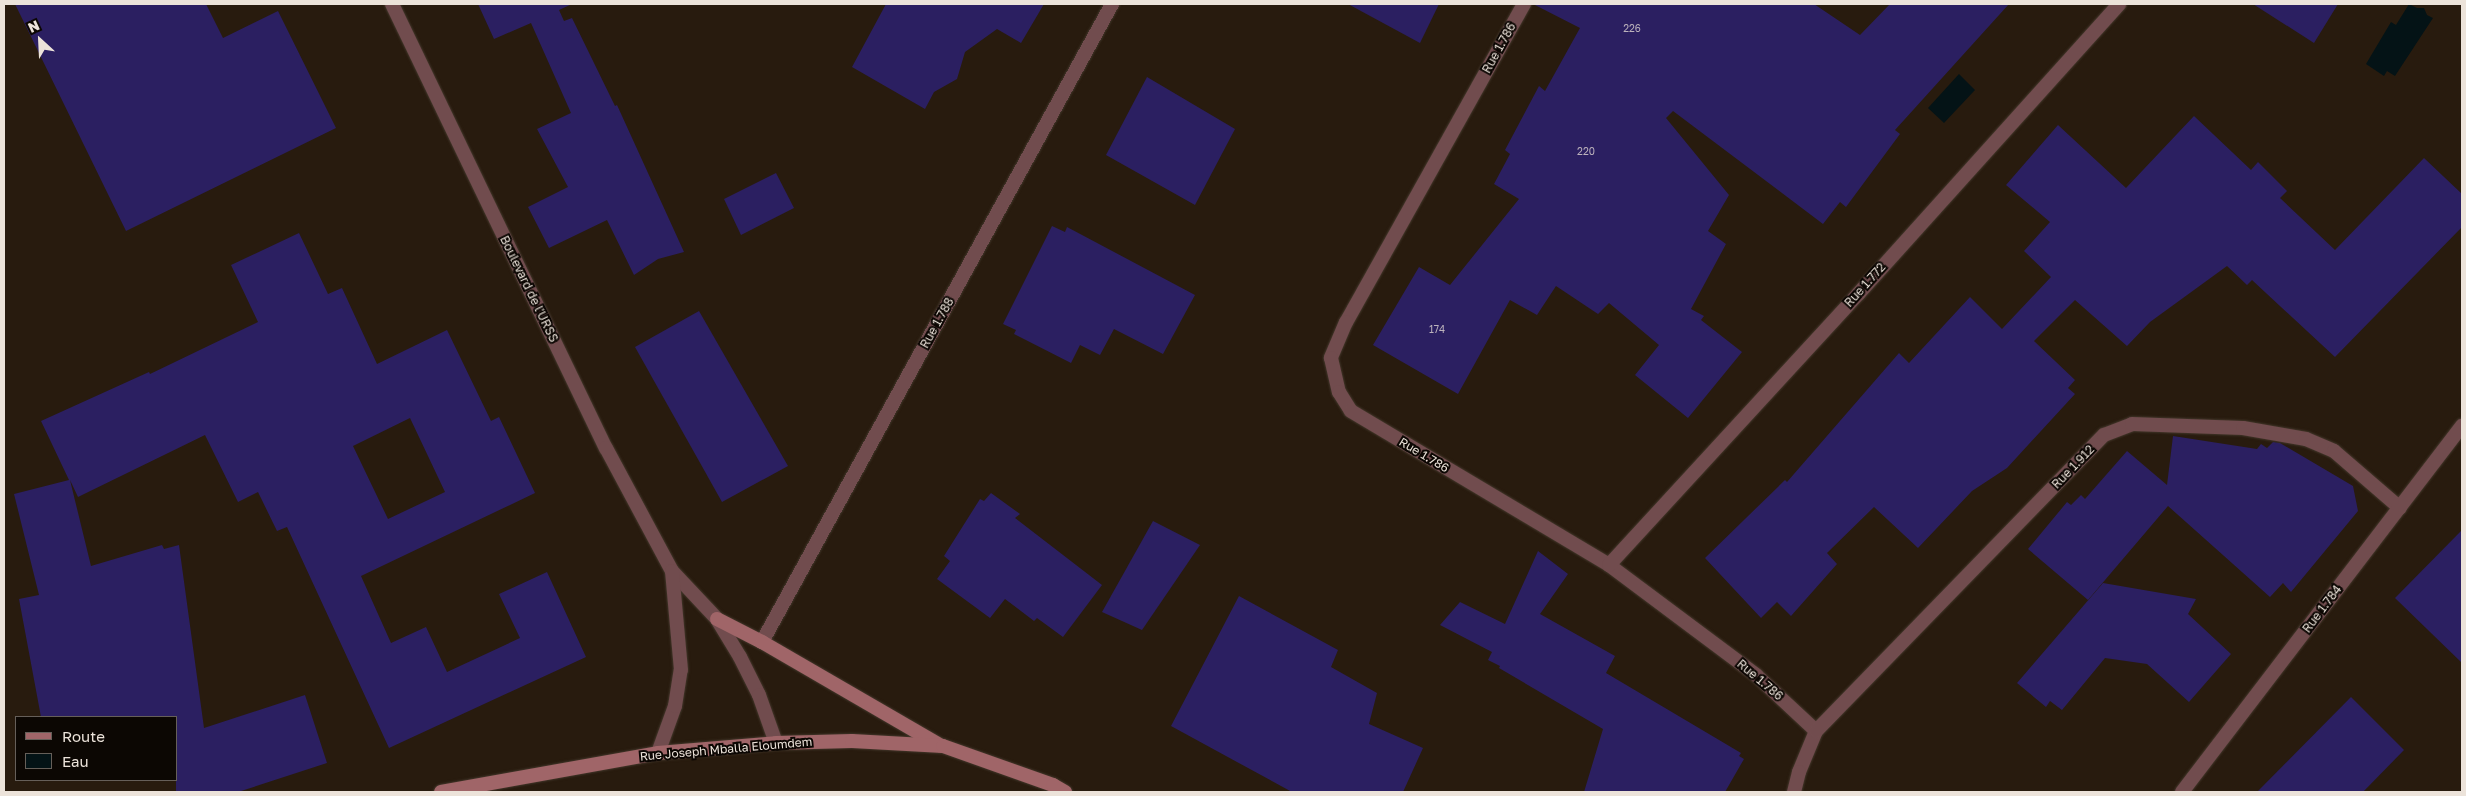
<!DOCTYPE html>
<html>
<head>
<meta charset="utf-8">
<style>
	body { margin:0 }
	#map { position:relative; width:2466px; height:796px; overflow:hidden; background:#281b0e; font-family:"Golos Text",sans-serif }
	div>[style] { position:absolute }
	.water>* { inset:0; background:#041316 }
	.building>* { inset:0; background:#2b1f61 }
	.roads { filter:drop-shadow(0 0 1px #43372b) drop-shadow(0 0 1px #43372b) }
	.minor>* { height:14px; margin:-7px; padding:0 7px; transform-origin:7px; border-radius:7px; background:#714c4e }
	.tertiary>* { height:14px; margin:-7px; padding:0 7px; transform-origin:7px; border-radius:7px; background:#714c4e }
	.secondary>* { height:14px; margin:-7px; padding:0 7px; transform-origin:7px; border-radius:7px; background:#a06568 }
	span { translate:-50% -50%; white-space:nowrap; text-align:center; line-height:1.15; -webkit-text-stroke:4px #0c0703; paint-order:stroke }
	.number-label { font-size:10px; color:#bcb2bc }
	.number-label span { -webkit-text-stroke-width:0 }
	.street-label { font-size:12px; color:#ece3da }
	.frame { position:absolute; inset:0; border:5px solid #ece3da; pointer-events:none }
	.legend { position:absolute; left:15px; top:716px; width:162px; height:65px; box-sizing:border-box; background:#0c0703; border:1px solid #665f59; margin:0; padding:6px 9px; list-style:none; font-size:15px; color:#ece3da }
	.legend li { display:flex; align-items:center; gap:10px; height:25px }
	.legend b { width:25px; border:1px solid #665f59 }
	.north { position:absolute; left:15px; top:15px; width:50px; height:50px; -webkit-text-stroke:4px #0c0703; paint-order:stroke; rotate:335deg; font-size:14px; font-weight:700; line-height:20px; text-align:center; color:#ece3da }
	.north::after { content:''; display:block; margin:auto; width:18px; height:22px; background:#ece3da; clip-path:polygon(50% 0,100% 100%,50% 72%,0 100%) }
</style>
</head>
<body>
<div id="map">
	<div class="water">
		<div style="clip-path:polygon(2409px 4px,2417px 8px,2424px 8px,2427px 15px,2433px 18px,2395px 76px,2387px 71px,2384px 76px,2366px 64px,2391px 22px,2396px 25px)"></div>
		<div style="clip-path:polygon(1959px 74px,1975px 90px,1944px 123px,1928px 108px)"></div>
	</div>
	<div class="building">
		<div style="clip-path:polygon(15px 4px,206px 4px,223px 38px,278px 11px,336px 128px,126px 231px)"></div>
		<div style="clip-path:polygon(478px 4px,572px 4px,559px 10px,564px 21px,572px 18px,615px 106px,617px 105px,684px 252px,658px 259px,634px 275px,607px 220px,549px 248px,528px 207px,568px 187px,537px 129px,571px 113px,531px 23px,494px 39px)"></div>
		<div style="clip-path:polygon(886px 4px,1044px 4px,1021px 43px,997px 29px,965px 52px,957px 79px,934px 92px,925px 109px,852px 67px)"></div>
		<div style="clip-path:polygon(1348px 4px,1439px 4px,1420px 43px)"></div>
		<div style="clip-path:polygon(1533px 4px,1814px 4px,1860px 35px,1890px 4px,2009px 4px,1895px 130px,1900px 134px,1846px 207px,1840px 202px,1823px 224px,1673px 111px,1666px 118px,1729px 195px,1708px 231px,1726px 244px,1691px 309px,1704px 316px,1701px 320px,1742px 352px,1688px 418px,1635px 375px,1659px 345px,1609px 303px,1598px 314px,1556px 286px,1537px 315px,1510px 300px,1458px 394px,1373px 345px,1419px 267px,1450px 285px,1519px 199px,1494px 184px,1510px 154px,1505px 150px,1539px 86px,1545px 91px,1580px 28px)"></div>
		<div style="clip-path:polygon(2253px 4px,2338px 4px,2314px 43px)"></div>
		<div style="clip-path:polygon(1147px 77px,1235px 129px,1195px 205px,1106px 155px)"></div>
		<div style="clip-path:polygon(2194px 116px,2251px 170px,2258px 162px,2287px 191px,2280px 198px,2335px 250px,2424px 158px,2462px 194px,2462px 227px,2335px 357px,2252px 280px,2247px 285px,2227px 266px,2150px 322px,2127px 346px,2075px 300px,2034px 341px,2075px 380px,2068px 388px,2075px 394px,2007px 468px,1972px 491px,1918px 548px,1874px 507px,1827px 553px,1837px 564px,1791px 616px,1777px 602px,1761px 618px,1705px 558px,1785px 480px,1787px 482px,1899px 353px,1909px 363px,1970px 297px,2002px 329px,2051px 277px,2024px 251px,2050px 222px,2006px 185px,2058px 125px,2126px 188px)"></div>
		<div style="clip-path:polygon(776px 173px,794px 208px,741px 235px,724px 199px)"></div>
		<div style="clip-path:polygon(1052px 226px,1065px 232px,1067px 227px,1195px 295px,1163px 354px,1114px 329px,1100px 355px,1080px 345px,1071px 363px,1014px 334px,1016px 330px,1003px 324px)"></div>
		<div style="clip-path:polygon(evenodd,299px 233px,328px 294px,342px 288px,377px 364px,447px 330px,491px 421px,499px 417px,535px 493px,361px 576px,391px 643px,426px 627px,447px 672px,520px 638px,499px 594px,547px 572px,586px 657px,389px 748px,287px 527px,277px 531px,258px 492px,238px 502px,205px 435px,78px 497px,70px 480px,91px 566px,162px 545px,164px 549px,179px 545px,204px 728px,305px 695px,327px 763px,238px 792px,176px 792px,176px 717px,41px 717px,19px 599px,39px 595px,14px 494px,69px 480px,41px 421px,149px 372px,150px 374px,258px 322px,231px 265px,299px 233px,410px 418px,445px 492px,388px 519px,353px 446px,410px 418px)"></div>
		<div style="clip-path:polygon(699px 311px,788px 466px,722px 502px,635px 347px)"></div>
		<div style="clip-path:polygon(2173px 436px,2257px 449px,2261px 444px,2267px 448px,2273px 442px,2280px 443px,2353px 486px,2358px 511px,2291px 592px,2283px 583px,2270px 597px,2168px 506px,2088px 600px,2028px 549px,2067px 502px,2071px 505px,2081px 495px,2085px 499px,2127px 451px,2167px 485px)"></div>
		<div style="clip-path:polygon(991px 493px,1020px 514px,1015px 518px,1102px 585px,1063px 637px,1037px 618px,1034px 621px,1005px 599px,990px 618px,937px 579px,950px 561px,944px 556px,980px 499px,984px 501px)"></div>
		<div style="clip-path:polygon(1153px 521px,1200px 545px,1142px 630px,1102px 612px)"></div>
		<div style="clip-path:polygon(2462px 530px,2462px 663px,2395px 598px)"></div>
		<div style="clip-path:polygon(1538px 551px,1568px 574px,1540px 614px,1615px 656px,1606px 673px,1741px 753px,1739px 756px,1744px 759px,1725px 792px,1584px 792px,1603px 729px,1499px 668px,1500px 666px,1488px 660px,1492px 652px,1440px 625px,1460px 602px,1505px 624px)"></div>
		<div style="clip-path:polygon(2103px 583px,2196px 599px,2188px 614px,2231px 654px,2189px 702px,2147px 664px,2105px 658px,2062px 710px,2050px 701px,2046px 707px,2017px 683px)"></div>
		<div style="clip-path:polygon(1239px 596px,1338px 650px,1331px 667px,1377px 693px,1369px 724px,1423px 748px,1403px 792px,1292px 792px,1171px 726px)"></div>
		<div style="clip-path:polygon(2351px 697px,2404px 750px,2363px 792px,2257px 792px)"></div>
	</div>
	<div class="roads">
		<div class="minor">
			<div style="left:1524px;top:4px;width:364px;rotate:119.2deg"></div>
			<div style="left:1346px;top:322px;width:39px;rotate:113deg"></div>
			<div style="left:1331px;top:358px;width:35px;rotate:77deg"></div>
			<div style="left:1339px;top:392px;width:22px;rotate:58deg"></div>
			<div style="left:1351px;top:411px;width:300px;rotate:30.8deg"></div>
			<div style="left:1609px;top:565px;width:184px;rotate:36.8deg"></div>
			<div style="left:1756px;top:675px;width:82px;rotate:43deg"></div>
			<div style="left:1816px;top:731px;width:44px;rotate:112.5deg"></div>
			<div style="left:1799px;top:772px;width:21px;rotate:104deg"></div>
			<div style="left:1609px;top:565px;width:369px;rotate:-47.4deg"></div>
			<div style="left:1859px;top:293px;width:389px;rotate:-48deg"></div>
			<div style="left:762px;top:642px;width:728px;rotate:-61.25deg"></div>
			<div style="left:1816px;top:731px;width:413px;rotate:-45.8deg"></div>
			<div style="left:2104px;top:435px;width:30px;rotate:-21deg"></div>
			<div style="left:2132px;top:424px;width:111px;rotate:2.1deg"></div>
			<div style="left:2243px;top:428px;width:64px;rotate:9.9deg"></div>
			<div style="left:2306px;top:439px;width:30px;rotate:23deg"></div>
			<div style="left:2334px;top:451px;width:87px;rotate:40.8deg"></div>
			<div style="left:2182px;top:792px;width:461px;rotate:-52.6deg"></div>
		</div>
		<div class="tertiary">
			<div style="left:392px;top:4px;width:493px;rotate:64.3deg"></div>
			<div style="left:606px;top:448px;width:140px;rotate:61.8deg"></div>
			<div style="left:672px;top:571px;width:66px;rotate:46.8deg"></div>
			<div style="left:717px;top:619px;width:44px;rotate:58.8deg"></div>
			<div style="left:740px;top:657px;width:42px;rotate:63.4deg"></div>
			<div style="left:759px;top:695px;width:51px;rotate:70.5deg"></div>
			<div style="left:658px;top:753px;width:50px;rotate:-70.1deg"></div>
			<div style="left:675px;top:706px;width:36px;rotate:-81deg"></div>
			<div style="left:681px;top:670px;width:99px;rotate:-95.2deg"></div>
		</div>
		<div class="secondary">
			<div style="left:717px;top:619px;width:51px;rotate:27.1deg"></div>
			<div style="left:762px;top:642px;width:206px;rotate:30.1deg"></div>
			<div style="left:441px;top:792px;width:220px;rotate:-10.2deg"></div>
			<div style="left:658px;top:753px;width:118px;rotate:-4.8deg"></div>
			<div style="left:776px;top:743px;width:76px;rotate:-1.5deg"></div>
			<div style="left:852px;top:741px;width:91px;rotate:3.1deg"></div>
			<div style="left:943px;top:746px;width:117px;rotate:19.5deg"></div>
			<div style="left:1053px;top:785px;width:14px;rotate:30deg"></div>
		</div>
	</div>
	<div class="number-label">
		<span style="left:1632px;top:29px">226</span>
		<span style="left:1586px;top:152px">220</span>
		<span style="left:1437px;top:330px">174</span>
	</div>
	<div class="street-label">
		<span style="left:1499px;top:48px;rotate:-61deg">Rue 1.786</span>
		<span style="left:1865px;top:285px;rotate:-48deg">Rue 1.772</span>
		<span style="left:529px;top:289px;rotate:64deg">Boulevard de l'URSS</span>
		<span style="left:937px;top:323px;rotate:-61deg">Rue 1.788</span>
		<span style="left:1424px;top:455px;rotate:31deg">Rue 1.786</span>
		<span style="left:2073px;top:467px;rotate:-46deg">Rue 1.912</span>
		<span style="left:2322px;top:609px;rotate:-53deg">Rue 1.784</span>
		<span style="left:1760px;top:680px;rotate:40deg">Rue 1.786</span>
		<span style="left:726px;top:749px;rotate:-5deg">Rue Joseph Mballa Eloumdem</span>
	</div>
	<div class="frame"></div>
	<ul class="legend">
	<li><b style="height:6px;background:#a06568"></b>Route</li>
	<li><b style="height:14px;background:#041316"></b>Eau</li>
	</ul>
	<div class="north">N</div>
</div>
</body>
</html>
